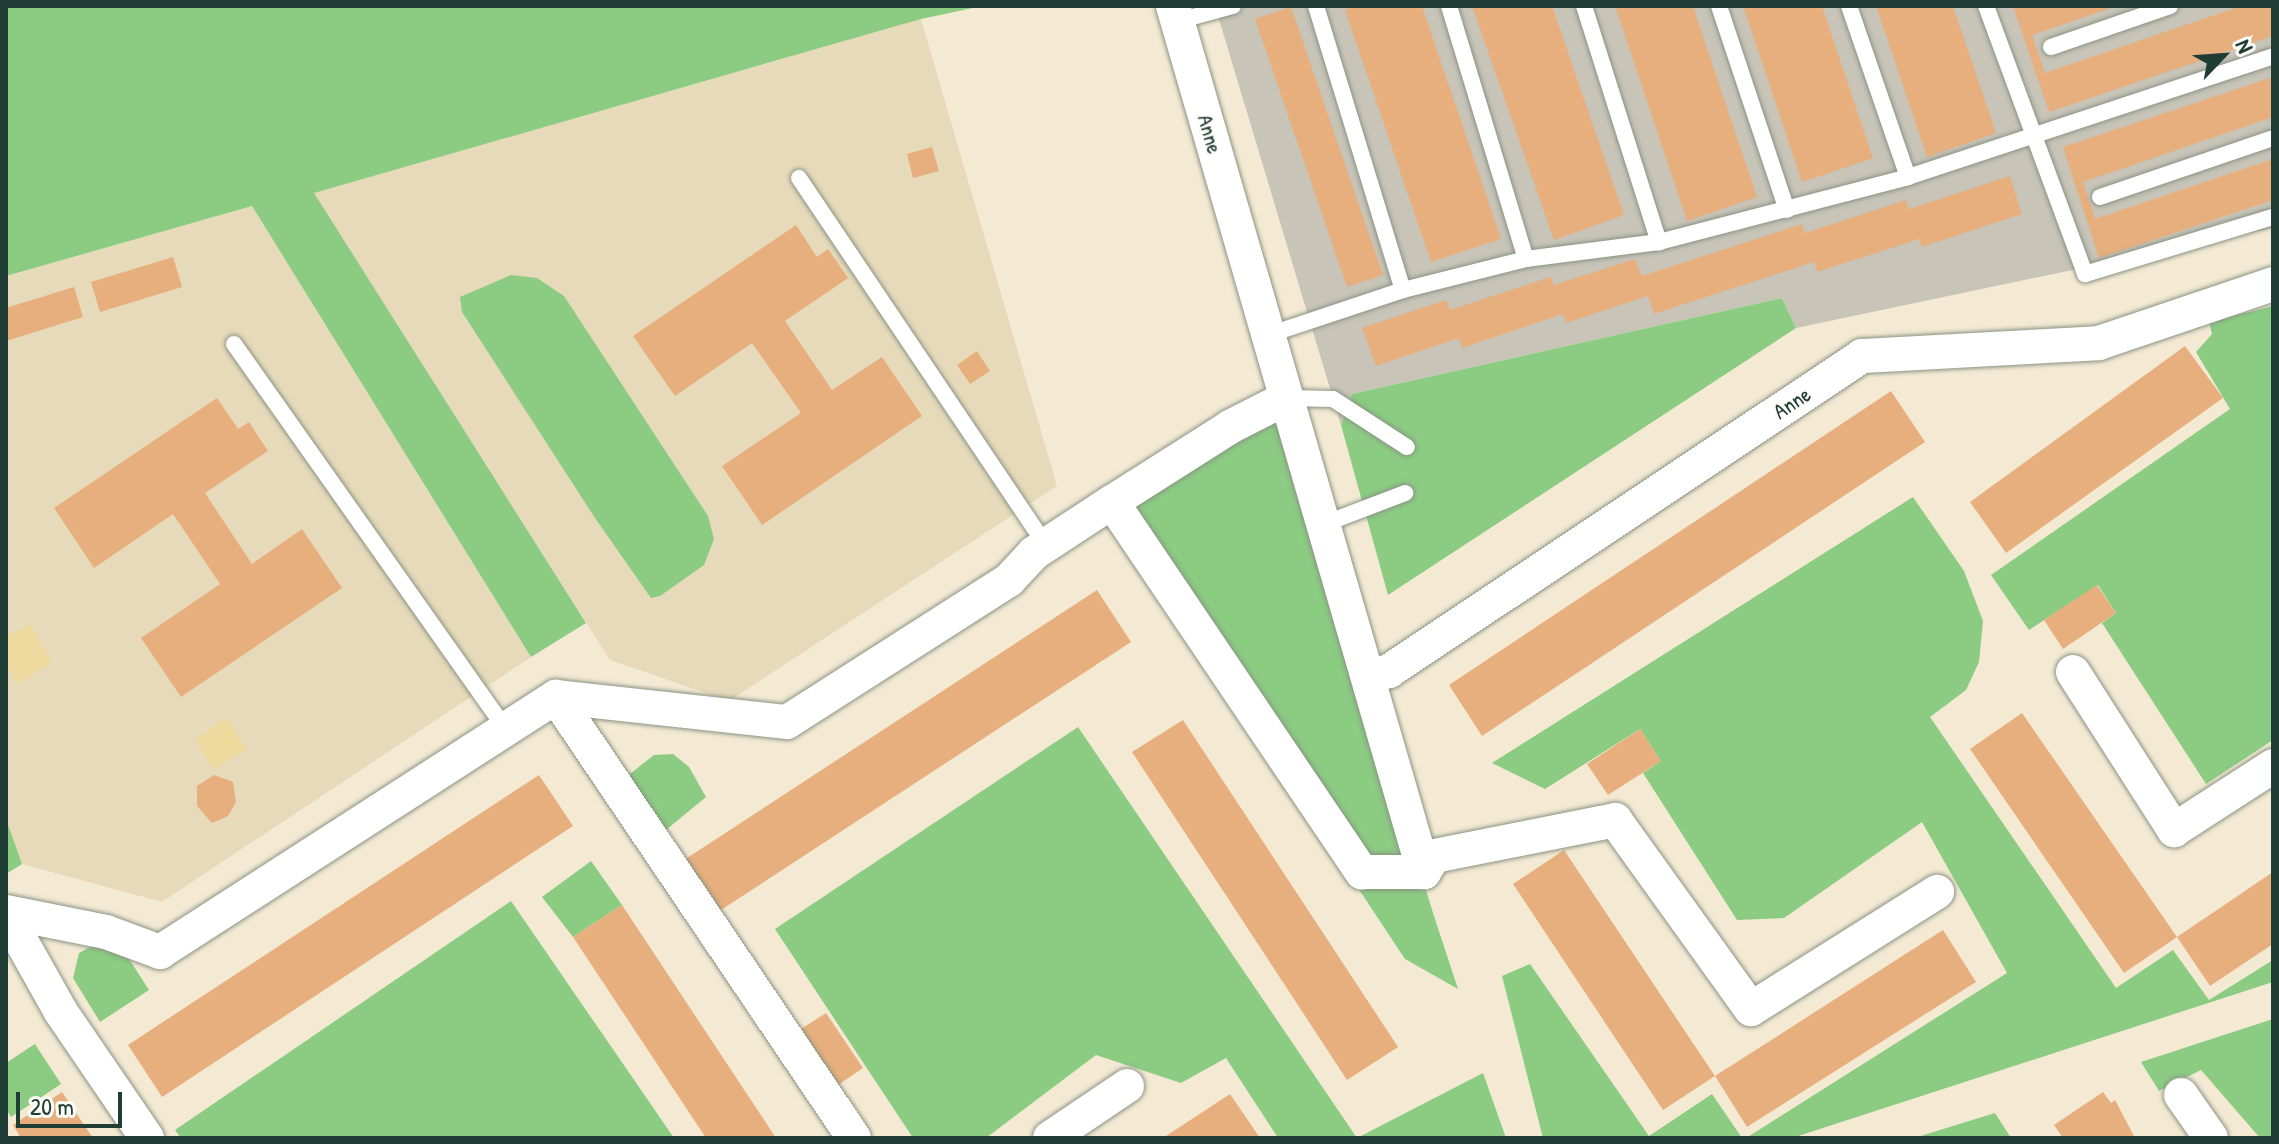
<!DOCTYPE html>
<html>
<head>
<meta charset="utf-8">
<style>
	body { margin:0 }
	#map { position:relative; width:2279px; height:1144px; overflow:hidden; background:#f4ead4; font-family:"Patrick Hand",sans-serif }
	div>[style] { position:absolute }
	.built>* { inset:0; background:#e6daba }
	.industrial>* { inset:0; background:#c8c4b8 }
	.green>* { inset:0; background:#8bcb82 }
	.sand>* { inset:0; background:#eeda9e }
	.building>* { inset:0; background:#e7af7e }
	.roads { filter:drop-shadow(0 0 2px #8a9484) drop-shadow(0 0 2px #8a9484) }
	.lane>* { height:16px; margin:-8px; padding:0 8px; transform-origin:8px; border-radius:8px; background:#fff }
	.street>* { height:34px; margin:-17px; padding:0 17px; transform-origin:17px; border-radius:17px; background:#fff }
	span { translate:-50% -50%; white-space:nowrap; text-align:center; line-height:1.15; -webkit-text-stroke:6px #fdfcf7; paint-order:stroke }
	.street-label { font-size:22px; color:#1f3d34 }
	.frame { position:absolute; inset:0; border:8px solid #1f3d34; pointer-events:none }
	.north { position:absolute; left:2183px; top:16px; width:80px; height:80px; -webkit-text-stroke:6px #fdfcf7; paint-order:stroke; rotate:65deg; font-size:22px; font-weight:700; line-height:32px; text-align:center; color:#1f3d34 }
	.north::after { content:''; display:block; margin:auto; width:28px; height:36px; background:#1f3d34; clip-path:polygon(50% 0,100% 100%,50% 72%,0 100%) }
	.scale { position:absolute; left:16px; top:1092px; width:106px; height:36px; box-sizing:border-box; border:4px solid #1f3d34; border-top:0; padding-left:10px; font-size:24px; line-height:28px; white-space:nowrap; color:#1f3d34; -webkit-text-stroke:6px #fdfcf7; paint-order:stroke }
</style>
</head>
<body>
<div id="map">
	<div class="built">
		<div style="clip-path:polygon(921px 19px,1057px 486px,729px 701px,610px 660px,313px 193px)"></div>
		<div style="clip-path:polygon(252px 206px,531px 657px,162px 902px,22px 864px,6px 819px,6px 276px)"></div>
	</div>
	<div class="industrial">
		<div style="clip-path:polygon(1215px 6px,2273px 6px,2273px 228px,1796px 328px,1782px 298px,1352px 394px,1341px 425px)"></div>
	</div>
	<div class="green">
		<div style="clip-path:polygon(6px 6px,982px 6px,921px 19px,314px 193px,586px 623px,531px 657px,252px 206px,6px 276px)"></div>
		<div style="clip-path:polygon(511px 275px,537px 278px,564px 296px,708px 516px,714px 539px,704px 565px,660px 596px,651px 598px,595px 518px,462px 312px,460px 297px)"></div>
		<div style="clip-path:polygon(1782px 298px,1796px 328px,1388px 595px,1341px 425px,1352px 394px)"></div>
		<div style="clip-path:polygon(2273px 306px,2273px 740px,2206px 784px,2102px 623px,2116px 613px,2098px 585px,2029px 630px,1991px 575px,2230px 409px,2196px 352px,2212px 334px,2209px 322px)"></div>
		<div style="clip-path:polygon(1271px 396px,1434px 916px,1458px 989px,1405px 959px,1106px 507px)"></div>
		<div style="clip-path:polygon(1913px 497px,1964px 571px,1983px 621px,1979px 662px,1966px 690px,1930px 717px,2116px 988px,2173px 950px,2209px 1000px,2273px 960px,2273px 982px,1792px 1138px,1746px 1138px,2007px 973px,1922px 822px,1784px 918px,1737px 920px,1643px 773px,1661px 761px,1640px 729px,1545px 789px,1492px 763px)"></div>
		<div style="clip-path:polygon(1078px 727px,1357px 1138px,1483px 1073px,1506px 1138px,1278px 1138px,1226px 1058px,1181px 1083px,1096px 1055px,986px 1138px,913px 1138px,775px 929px)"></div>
		<div style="clip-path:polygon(673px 754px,689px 767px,706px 797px,661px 834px,626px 777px,654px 755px)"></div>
		<div style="clip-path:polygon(6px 819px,22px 864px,6px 874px)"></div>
		<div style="clip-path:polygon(591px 861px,622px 905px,573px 937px,542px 897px)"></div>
		<div style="clip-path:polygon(511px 901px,674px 1138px,181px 1138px,175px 1130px)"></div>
		<div style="clip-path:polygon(90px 947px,122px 948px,149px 990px,100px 1022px,73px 978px,79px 953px)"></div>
		<div style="clip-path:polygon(1530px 964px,1649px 1136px,1712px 1094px,1742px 1138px,1543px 1138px,1502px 976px)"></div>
		<div style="clip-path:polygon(2273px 1019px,2273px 1138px,2260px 1138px,2201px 1070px,2159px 1091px,2141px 1062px)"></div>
		<div style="clip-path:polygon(35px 1044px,61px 1084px,11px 1117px,6px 1109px,6px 1063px)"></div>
		<div style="clip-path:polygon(1995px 1113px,2011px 1138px,1914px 1138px)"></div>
	</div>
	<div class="sand">
		<div style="clip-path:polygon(30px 624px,52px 663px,17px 684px,6px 665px,6px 637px)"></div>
		<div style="clip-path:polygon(227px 718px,246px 749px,214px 770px,195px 739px)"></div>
	</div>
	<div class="building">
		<div style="clip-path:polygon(1356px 6px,1422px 6px,1501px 239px,1431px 262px,1345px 10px)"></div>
		<div style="clip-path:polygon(1472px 6px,1552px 6px,1624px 215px,1554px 240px)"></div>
		<div style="clip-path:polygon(1615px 6px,1693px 6px,1757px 197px,1687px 221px)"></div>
		<div style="clip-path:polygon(1743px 6px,1822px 6px,1873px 158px,1802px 182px)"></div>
		<div style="clip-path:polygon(1876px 6px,1953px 6px,1996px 133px,1927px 157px)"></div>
		<div style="clip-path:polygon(2013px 6px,2117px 6px,2032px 35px,2045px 73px,2241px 6px,2273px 6px,2273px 36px,2049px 112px)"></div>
		<div style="clip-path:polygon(1291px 7px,1383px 275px,1347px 287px,1255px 19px)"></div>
		<div style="clip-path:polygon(2273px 77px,2273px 117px,2083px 182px,2095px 219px,2273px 159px,2273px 200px,2099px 258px,2063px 147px)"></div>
		<div style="clip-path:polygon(932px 147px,939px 171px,913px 178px,907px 154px)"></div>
		<div style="clip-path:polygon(2010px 176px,2022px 214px,1922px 247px,1919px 239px,1817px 272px,1814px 262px,1654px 314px,1648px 296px,1566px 323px,1563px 314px,1462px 348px,1459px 338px,1376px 366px,1362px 328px,1446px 300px,1450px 310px,1551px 277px,1554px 285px,1635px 259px,1642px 276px,1802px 224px,1805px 233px,1906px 200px,1909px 209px)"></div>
		<div style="clip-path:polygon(796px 225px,817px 257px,828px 249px,848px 278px,785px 321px,832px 390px,882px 357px,922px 416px,762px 525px,722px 466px,801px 413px,752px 343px,675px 396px,633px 336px)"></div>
		<div style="clip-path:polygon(173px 257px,182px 287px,100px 312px,91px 282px)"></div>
		<div style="clip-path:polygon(74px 287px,83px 317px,6px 341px,6px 308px)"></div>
		<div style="clip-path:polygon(2185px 346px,2223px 398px,2006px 553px,1970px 502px)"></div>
		<div style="clip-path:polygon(977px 351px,990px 371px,970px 384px,957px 365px)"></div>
		<div style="clip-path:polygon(1891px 391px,1925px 442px,1482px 736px,1449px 685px)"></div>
		<div style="clip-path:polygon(217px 398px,238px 429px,249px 422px,268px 451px,205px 493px,252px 564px,302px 529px,342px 588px,181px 697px,141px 638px,220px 584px,173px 514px,94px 568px,54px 508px)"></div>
		<div style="clip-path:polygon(2097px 585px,2116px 613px,2063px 649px,2044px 620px)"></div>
		<div style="clip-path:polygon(1097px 590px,1131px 642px,718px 912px,684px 860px)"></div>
		<div style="clip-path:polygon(2022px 713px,2177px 937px,2124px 973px,1970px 749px)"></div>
		<div style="clip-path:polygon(1183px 720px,1398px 1047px,1347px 1080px,1132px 752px)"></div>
		<div style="clip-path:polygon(1640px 729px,1661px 761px,1608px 795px,1587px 764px)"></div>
		<div style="clip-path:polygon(214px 775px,233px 782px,236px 802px,228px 816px,212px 823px,197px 806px,197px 786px)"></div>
		<div style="clip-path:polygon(539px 775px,573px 826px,162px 1097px,128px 1045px)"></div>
		<div style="clip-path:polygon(1564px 850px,1715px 1076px,1663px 1110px,1513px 884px)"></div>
		<div style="clip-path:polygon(2273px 872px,2273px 944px,2210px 986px,2177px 937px)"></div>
		<div style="clip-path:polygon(622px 905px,776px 1138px,706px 1138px,573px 937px)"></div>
		<div style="clip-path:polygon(1943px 930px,1976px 982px,1747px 1127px,1715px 1076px)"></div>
		<div style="clip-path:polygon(826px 1013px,863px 1068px,838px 1085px,801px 1029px)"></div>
		<div style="clip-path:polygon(62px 1092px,93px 1138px,21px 1138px,13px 1125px)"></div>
		<div style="clip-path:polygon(2103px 1092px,2111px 1103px,2115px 1100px,2135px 1138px,2063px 1138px,2054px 1125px)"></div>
		<div style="clip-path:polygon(1230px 1094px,1260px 1138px,1163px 1138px)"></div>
	</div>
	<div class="roads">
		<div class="lane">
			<div style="left:1316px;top:6px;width:297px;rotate:73deg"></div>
			<div style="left:1449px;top:6px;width:264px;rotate:73.1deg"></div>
			<div style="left:1584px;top:6px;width:248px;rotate:72.4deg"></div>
			<div style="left:1719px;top:6px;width:215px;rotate:71.6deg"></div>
			<div style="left:1849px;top:6px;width:181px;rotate:71deg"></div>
			<div style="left:1986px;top:6px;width:286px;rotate:69.7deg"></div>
			<div style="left:2085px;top:274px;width:196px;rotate:-16.9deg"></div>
			<div style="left:1178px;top:21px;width:57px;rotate:-15.3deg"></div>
			<div style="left:2051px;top:47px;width:126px;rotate:-19deg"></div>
			<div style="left:799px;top:178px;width:443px;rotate:56.1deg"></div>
			<div style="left:2100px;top:197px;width:183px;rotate:-18.8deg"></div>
			<div style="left:1268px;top:335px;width:142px;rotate:-18.4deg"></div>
			<div style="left:1403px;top:290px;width:127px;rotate:-14.1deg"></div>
			<div style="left:1526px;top:259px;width:134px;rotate:-7.3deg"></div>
			<div style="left:1659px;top:242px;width:257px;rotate:-14.6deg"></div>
			<div style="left:1908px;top:177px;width:385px;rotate:-18.3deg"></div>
			<div style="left:234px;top:344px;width:472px;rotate:54.8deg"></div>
			<div style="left:1287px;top:398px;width:46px;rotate:1.2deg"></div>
			<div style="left:1333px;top:399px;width:88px;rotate:33deg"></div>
			<div style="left:1324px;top:524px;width:87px;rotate:-20.9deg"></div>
		</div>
		<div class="street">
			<div style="left:1173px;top:6px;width:902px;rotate:73.84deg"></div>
			<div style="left:1112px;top:502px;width:447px;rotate:56deg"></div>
			<div style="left:1362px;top:872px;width:62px"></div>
			<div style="left:2073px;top:672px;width:188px;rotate:57.4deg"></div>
			<div style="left:2174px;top:830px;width:118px;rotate:-32.9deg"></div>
			<div style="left:1368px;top:676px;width:22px;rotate:-13deg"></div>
			<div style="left:1389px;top:671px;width:568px;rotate:-33.66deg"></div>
			<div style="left:1862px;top:356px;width:237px;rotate:-3.1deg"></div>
			<div style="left:2099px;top:343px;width:184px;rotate:-18.7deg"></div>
			<div style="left:556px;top:697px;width:532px;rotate:55.95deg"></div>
			<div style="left:1424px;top:872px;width:19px;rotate:-58deg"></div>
			<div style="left:1434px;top:856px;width:185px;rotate:-11.2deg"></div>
			<div style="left:1615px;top:820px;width:233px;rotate:54.3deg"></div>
			<div style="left:1751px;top:1009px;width:220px;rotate:-32.2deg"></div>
			<div style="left:6px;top:912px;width:102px;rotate:11.3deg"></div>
			<div style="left:106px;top:932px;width:58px;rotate:20.3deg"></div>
			<div style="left:160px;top:952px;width:471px;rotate:-32.8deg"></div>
			<div style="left:556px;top:697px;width:232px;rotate:6.2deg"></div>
			<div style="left:787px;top:722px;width:264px;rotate:-32.6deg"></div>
			<div style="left:1009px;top:580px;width:37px;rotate:-47deg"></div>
			<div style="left:1034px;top:553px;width:93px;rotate:-33.2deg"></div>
			<div style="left:1112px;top:502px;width:140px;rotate:-32.4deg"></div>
			<div style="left:1230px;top:427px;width:64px;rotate:-27deg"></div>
			<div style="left:6px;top:914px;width:112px;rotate:60.7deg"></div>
			<div style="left:61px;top:1012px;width:153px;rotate:55.7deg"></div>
			<div style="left:2181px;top:1095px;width:52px;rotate:55.1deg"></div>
			<div style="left:1050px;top:1138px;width:93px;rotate:-34deg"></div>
		</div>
	</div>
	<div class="street-label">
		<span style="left:1210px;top:134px;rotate:74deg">Anne</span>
		<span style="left:1792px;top:403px;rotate:-34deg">Anne</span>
	</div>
	<div class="frame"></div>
	<div class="north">N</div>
	<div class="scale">20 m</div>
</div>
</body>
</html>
